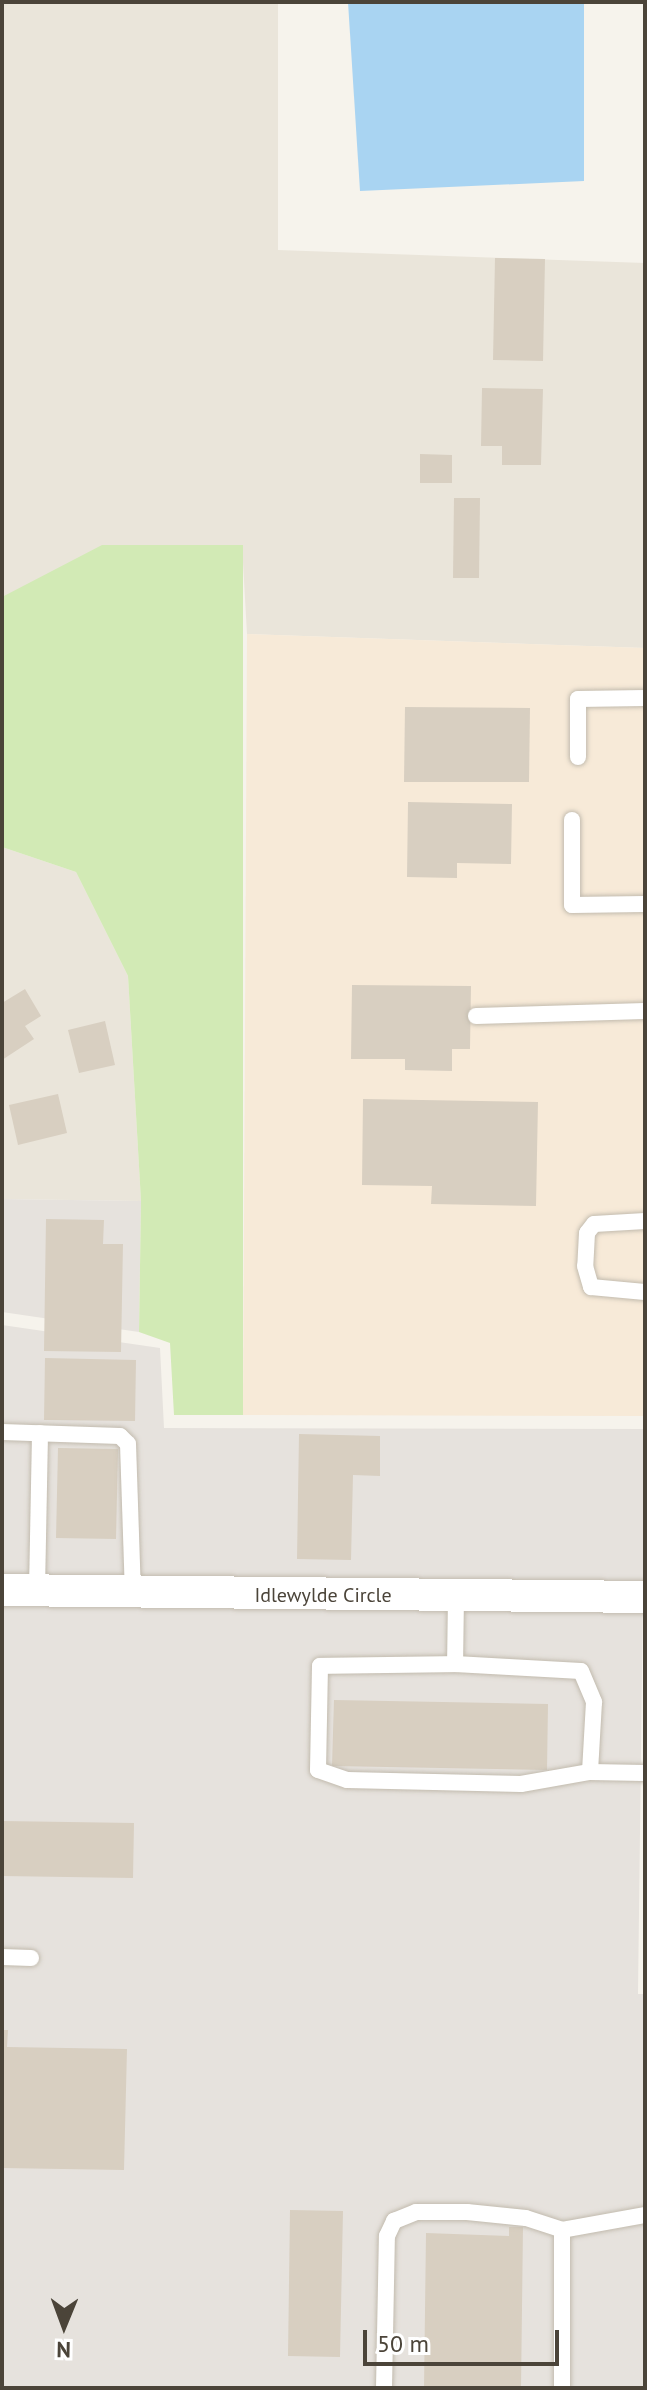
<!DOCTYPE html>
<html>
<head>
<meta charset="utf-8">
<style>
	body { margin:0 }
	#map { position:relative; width:647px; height:2390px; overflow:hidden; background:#f6f3ec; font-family:"PT Sans",sans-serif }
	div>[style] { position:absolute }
	.residential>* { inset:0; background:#eae5da }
	.commercial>* { inset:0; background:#f7ead8 }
	.industrial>* { inset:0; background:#e6e2dd }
	.green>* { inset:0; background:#d2eab5 }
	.water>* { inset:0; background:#a9d4f2 }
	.building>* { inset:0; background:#d8cfc1 }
	.roads { filter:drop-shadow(0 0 2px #c2bbae) drop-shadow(0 0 2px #c2bbae) }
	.service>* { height:16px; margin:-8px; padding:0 8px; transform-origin:8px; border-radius:8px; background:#fff }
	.minor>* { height:32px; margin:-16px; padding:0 16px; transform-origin:16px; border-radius:16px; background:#fff }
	span { translate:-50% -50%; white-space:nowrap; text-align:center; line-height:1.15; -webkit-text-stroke:6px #fff; paint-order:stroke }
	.street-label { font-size:20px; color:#4b4439 }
	.frame { position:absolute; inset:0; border:4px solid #4b4439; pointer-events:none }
	.north { position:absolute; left:24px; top:2286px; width:80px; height:80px; -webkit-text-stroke:6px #fff; paint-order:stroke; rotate:181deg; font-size:22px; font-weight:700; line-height:32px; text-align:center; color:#4b4439 }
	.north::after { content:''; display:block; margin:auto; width:28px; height:36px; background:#4b4439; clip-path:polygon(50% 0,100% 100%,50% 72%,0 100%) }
	.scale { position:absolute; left:363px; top:2330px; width:196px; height:36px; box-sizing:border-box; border:4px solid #4b4439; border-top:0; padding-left:10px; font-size:24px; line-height:28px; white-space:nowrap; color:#4b4439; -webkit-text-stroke:6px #fff; paint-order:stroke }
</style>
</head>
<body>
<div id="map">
	<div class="residential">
		<div style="clip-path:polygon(2px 2px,278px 2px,278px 250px,645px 263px,645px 648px,247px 634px,242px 545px,2px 597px)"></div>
		<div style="clip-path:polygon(2px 847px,76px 872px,128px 976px,141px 1201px,2px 1199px)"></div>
	</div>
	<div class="commercial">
		<div style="clip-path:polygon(247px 634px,645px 648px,645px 1416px,243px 1415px)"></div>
	</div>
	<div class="industrial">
		<div style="clip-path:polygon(2px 1199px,141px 1201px,139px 1332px,2px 1312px)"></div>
		<div style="clip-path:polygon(2px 1325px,160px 1348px,164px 1428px,645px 1429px,638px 1994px,645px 1994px,645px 2388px,2px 2388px)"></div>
	</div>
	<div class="green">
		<div style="clip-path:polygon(102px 545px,243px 545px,243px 1415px,174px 1415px,170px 1343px,139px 1332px,141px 1201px,128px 976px,76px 872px,2px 847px,2px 597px)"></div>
	</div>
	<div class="water">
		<div style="clip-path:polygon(348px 2px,584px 2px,584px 181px,360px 191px)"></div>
	</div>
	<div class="building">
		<div style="clip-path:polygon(495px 258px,545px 259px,543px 361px,493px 360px)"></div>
		<div style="clip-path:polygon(482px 388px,543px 389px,541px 465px,502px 465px,502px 446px,481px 446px)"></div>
		<div style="clip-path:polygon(420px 454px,452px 455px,452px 483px,420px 483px)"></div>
		<div style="clip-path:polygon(454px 498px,480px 498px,479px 578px,453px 578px)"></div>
		<div style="clip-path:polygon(405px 707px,530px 708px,529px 782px,404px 782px)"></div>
		<div style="clip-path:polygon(408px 802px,512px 804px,511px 864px,457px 863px,457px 878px,407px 877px)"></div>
		<div style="clip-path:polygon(352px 985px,471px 986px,470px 1049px,452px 1049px,452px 1071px,405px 1070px,405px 1059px,351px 1059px)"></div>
		<div style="clip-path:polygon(25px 989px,41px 1016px,25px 1026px,34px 1039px,2px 1060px,2px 1003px)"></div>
		<div style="clip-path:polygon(105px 1021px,115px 1065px,79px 1073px,68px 1030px)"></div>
		<div style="clip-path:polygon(58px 1094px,67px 1133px,18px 1145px,9px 1105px)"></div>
		<div style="clip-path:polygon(363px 1099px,538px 1102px,536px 1206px,431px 1204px,432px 1186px,362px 1185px)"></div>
		<div style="clip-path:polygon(46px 1219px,104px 1220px,103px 1244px,123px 1244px,121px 1352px,44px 1351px)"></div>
		<div style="clip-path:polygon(45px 1358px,136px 1360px,135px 1421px,44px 1420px)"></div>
		<div style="clip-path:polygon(299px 1434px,380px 1436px,380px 1476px,353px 1475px,351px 1560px,297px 1559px)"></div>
		<div style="clip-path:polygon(58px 1448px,118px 1449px,116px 1539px,56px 1538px)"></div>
		<div style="clip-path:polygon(334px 1700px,548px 1704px,547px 1770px,332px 1766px)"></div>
		<div style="clip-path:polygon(2px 1821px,134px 1823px,133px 1878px,2px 1876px)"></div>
		<div style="clip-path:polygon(2px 2030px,8px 2030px,7px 2047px,127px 2049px,124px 2170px,2px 2168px)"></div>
		<div style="clip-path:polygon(290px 2210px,343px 2211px,340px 2357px,288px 2356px)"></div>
		<div style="clip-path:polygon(509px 2227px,523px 2227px,521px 2388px,424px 2388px,426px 2233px,509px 2236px)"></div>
	</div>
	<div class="roads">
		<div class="service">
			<div style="left:578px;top:757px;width:58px;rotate:-90deg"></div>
			<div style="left:578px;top:699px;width:67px;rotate:-0.9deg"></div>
			<div style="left:572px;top:820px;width:85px;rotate:90deg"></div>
			<div style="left:572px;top:905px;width:73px;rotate:-0.8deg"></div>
			<div style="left:476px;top:1016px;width:169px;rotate:-1.7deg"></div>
			<div style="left:645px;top:1221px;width:51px;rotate:176.6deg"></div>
			<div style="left:594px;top:1224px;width:11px;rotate:128deg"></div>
			<div style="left:587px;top:1233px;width:33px;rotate:93deg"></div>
			<div style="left:585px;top:1266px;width:22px;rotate:74deg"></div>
			<div style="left:591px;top:1287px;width:54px;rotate:5.3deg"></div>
			<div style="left:2px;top:1432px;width:118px;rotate:1.9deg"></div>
			<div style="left:120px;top:1436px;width:11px;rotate:45deg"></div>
			<div style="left:128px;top:1444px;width:149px;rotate:88.1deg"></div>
			<div style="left:37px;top:1590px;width:157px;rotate:-88.9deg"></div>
			<div style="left:456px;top:1596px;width:68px;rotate:90.8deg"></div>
			<div style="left:455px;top:1664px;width:126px;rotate:3.2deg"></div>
			<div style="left:581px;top:1671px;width:34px;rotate:67deg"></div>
			<div style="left:594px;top:1702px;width:70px;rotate:93.3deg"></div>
			<div style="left:590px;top:1772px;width:55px;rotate:1deg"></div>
			<div style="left:455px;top:1664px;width:135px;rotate:179.2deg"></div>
			<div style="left:320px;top:1666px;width:104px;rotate:91.1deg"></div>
			<div style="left:318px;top:1770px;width:31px;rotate:19deg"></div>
			<div style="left:347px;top:1780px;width:174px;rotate:1.3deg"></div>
			<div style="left:521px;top:1784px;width:70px;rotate:-9.9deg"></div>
			<div style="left:2px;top:1957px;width:29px;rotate:2deg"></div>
			<div style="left:384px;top:2388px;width:152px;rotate:-88.9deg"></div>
			<div style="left:387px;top:2236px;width:17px;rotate:-65deg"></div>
			<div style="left:394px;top:2221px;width:24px;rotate:-22deg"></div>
			<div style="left:416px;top:2212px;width:51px"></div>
			<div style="left:467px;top:2212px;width:59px;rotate:5.8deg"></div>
			<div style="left:526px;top:2218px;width:38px;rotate:18deg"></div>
			<div style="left:562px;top:2230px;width:84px;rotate:-10.2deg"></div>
			<div style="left:562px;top:2388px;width:158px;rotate:-90deg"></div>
		</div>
		<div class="minor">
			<div style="left:2px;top:1590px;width:643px;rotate:0.62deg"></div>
		</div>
	</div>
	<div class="street-label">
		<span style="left:323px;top:1595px">Idlewylde Circle</span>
	</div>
	<div class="frame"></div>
	<div class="north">N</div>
	<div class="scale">50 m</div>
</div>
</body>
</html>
